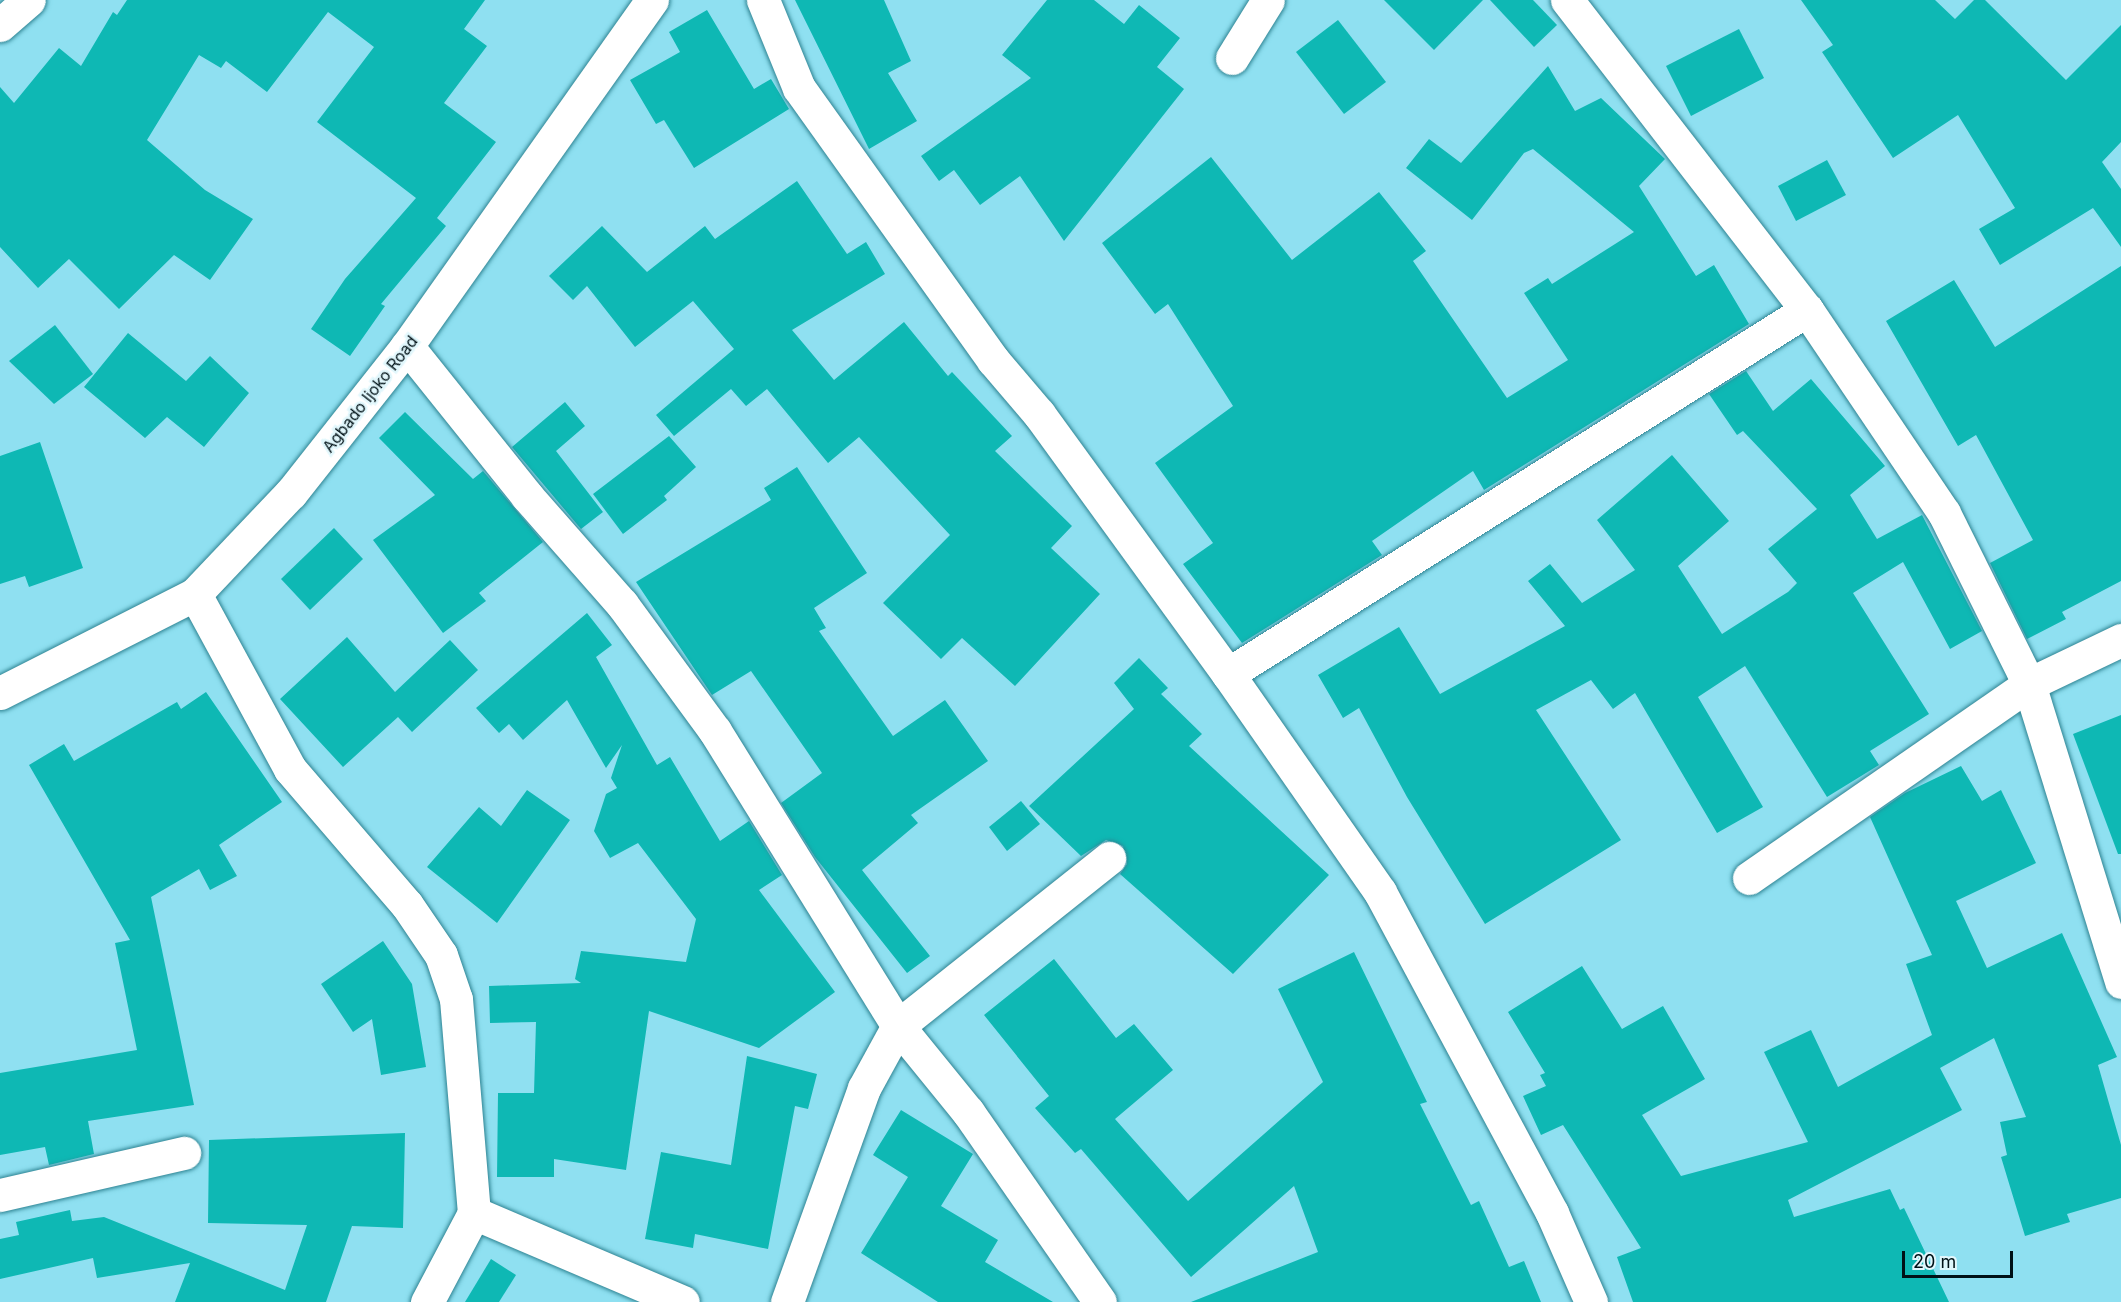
<!DOCTYPE html>
<html>
<head>
<meta charset="utf-8">
<style>
	body { margin:0 }
	#map { position:relative; width:2121px; height:1302px; overflow:hidden; background:#8fe0f1; font-family:Inter,sans-serif }
	div>[style] { position:absolute }
	.building>* { inset:0; background:#0eb8b4 }
	.roads { filter:drop-shadow(0 0 2px #2e8392) drop-shadow(0 0 2px #2e8392) }
	.minor>* { height:33px; margin:-16.5px; padding:0 16.5px; transform-origin:16.5px; border-radius:16.5px; background:#fff }
	span { translate:-50% -50%; white-space:nowrap; text-align:center; line-height:1.15; -webkit-text-stroke:5px #e1f7fc; paint-order:stroke }
	.street-label { font-size:16px; color:#001116 }
	.scale { position:absolute; left:1902px; top:1251px; width:111px; height:27px; box-sizing:border-box; border:3px solid #001116; border-top:0; padding-left:8px; font-size:18px; line-height:21px; white-space:nowrap; color:#001116; -webkit-text-stroke:4px #e1f7fc; paint-order:stroke }
</style>
</head>
<body>
<div id="map">
	<div class="building">
		<div style="clip-path:polygon(127px 0,485px 0,464px 29px,487px 46px,444px 103px,496px 142px,437px 218px,446px 226px,381px 304px,385px 306px,350px 356px,311px 329px,345px 279px,416px 198px,317px 122px,374px 47px,328px 12px,267px 92px,226px 61px,221px 68px,199px 55px,147px 140px,205px 190px,253px 219px,210px 280px,174px 255px,119px 309px,69px 259px,38px 288px,0 247px,0 87px,14px 103px,59px 48px,81px 66px,113px 12px,117px 15px)"></div>
		<div style="clip-path:polygon(795px 0,884px 0,911px 61px,888px 73px,917px 121px,869px 149px)"></div>
		<div style="clip-path:polygon(1047px 0,1094px 0,1124px 24px,1139px 5px,1180px 38px,1157px 67px,1184px 89px,1064px 241px,1020px 176px,980px 205px,954px 170px,939px 181px,921px 156px,1031px 78px,1002px 55px)"></div>
		<div style="clip-path:polygon(1384px 0,1483px 0,1434px 50px)"></div>
		<div style="clip-path:polygon(1490px 0,1533px 0,1557px 25px,1534px 47px)"></div>
		<div style="clip-path:polygon(1801px 0,1935px 0,1955px 19px,1974px 0,1985px 0,2066px 80px,2121px 25px,2121px 142px,2102px 162px,2121px 189px,2121px 247px,2093px 208px,2000px 265px,1979px 229px,2015px 208px,1958px 115px,1893px 158px,1822px 52px,1833px 45px)"></div>
		<div style="clip-path:polygon(707px 10px,754px 89px,771px 79px,789px 109px,694px 168px,664px 120px,656px 124px,630px 80px,680px 52px,669px 32px)"></div>
		<div style="clip-path:polygon(1338px 20px,1386px 82px,1344px 114px,1296px 52px)"></div>
		<div style="clip-path:polygon(1739px 29px,1764px 78px,1691px 116px,1666px 66px)"></div>
		<div style="clip-path:polygon(1548px 66px,1575px 111px,1601px 98px,1665px 159px,1639px 186px,1696px 276px,1714px 265px,1749px 324px,1484px 490px,1473px 471px,1372px 541px,1382px 555px,1242px 643px,1183px 564px,1213px 543px,1155px 463px,1233px 406px,1168px 304px,1155px 314px,1102px 243px,1211px 157px,1292px 260px,1379px 192px,1426px 251px,1413px 261px,1507px 398px,1568px 360px,1524px 293px,1548px 278px,1552px 284px,1634px 232px,1533px 149px,1524px 153px,1472px 220px,1406px 168px,1429px 139px,1461px 163px)"></div>
		<div style="clip-path:polygon(1827px 160px,1846px 195px,1796px 221px,1778px 186px)"></div>
		<div style="clip-path:polygon(797px 181px,847px 254px,866px 242px,885px 274px,792px 330px,834px 380px,904px 322px,948px 376px,952px 372px,1012px 436px,995px 451px,1072px 526px,1051px 548px,1100px 594px,1015px 686px,962px 638px,941px 659px,883px 603px,950px 535px,859px 437px,828px 463px,767px 389px,746px 406px,731px 389px,674px 436px,656px 415px,734px 349px,693px 301px,635px 347px,587px 286px,573px 300px,549px 276px,602px 226px,647px 272px,705px 226px,715px 239px)"></div>
		<div style="clip-path:polygon(2121px 266px,2121px 581px,2062px 612px,2066px 619px,2027px 639px,1990px 563px,2033px 540px,1976px 435px,1958px 446px,1886px 321px,1954px 280px,1995px 347px)"></div>
		<div style="clip-path:polygon(55px 325px,93px 374px,54px 404px,9px 361px)"></div>
		<div style="clip-path:polygon(128px 333px,186px 381px,210px 356px,249px 393px,204px 447px,167px 417px,145px 438px,84px 387px)"></div>
		<div style="clip-path:polygon(1746px 371px,1773px 411px,1811px 379px,1885px 466px,1850px 495px,1877px 539px,1922px 515px,1982px 631px,1950px 649px,1903px 562px,1853px 593px,1929px 714px,1870px 751px,1879px 765px,1827px 797px,1745px 666px,1698px 697px,1763px 807px,1717px 833px,1635px 693px,1613px 709px,1591px 680px,1536px 710px,1621px 840px,1485px 924px,1407px 797px,1359px 708px,1343px 718px,1318px 675px,1399px 627px,1440px 694px,1565px 626px,1528px 581px,1550px 564px,1582px 603px,1635px 570px,1597px 520px,1672px 455px,1729px 521px,1678px 566px,1722px 634px,1788px 592px,1797px 583px,1768px 549px,1817px 509px,1743px 431px,1737px 435px,1709px 394px)"></div>
		<div style="clip-path:polygon(565px 402px,585px 426px,556px 451px,603px 512px,581px 529px,512px 447px)"></div>
		<div style="clip-path:polygon(405px 412px,473px 479px,483px 471px,543px 542px,479px 593px,486px 601px,443px 633px,373px 540px,435px 495px,379px 438px)"></div>
		<div style="clip-path:polygon(669px 436px,696px 467px,664px 496px,667px 500px,623px 534px,593px 494px)"></div>
		<div style="clip-path:polygon(40px 442px,83px 568px,29px 587px,25px 576px,0 584px,0 456px)"></div>
		<div style="clip-path:polygon(797px 467px,867px 573px,814px 608px,826px 628px,819px 631px,893px 736px,945px 700px,988px 761px,911px 815px,918px 823px,862px 870px,930px 956px,907px 973px,815px 857px,781px 803px,822px 773px,751px 671px,712px 695px,636px 582px,771px 500px,764px 488px)"></div>
		<div style="clip-path:polygon(334px 528px,363px 559px,310px 610px,281px 579px)"></div>
		<div style="clip-path:polygon(587px 613px,612px 645px,596px 657px,657px 765px,670px 757px,720px 841px,749px 821px,782px 875px,759px 890px,835px 992px,759px 1048px,649px 1011px,626px 1170px,554px 1159px,554px 1177px,497px 1177px,498px 1093px,534px 1093px,536px 1022px,490px 1023px,489px 986px,581px 983px,575px 979px,581px 951px,686px 962px,696px 919px,638px 843px,610px 858px,594px 831px,606px 794px,617px 788px,611px 778px,622px 745px,606px 768px,567px 700px,523px 740px,509px 724px,499px 733px,476px 708px)"></div>
		<div style="clip-path:polygon(347px 637px,395px 692px,450px 640px,478px 670px,412px 732px,398px 717px,343px 767px,280px 699px)"></div>
		<div style="clip-path:polygon(1139px 658px,1168px 688px,1161px 694px,1202px 734px,1189px 746px,1329px 875px,1233px 974px,1120px 874px,1127px 864px,1123px 846px,1106px 840px,1081px 856px,1029px 806px,1134px 709px,1114px 683px)"></div>
		<div style="clip-path:polygon(206px 692px,282px 802px,219px 845px,237px 876px,210px 890px,199px 869px,151px 897px,194px 1105px,88px 1121px,94px 1154px,49px 1165px,45px 1147px,0 1155px,0 1073px,137px 1050px,115px 943px,130px 940px,29px 765px,64px 744px,74px 761px,177px 702px,181px 709px)"></div>
		<div style="clip-path:polygon(2121px 715px,2121px 854px,2118px 854px,2073px 734px)"></div>
		<div style="clip-path:polygon(1961px 766px,1982px 801px,2001px 790px,2036px 863px,1956px 901px,1987px 968px,2062px 933px,2117px 1057px,2098px 1065px,2121px 1145px,2121px 1198px,2067px 1214px,2070px 1222px,2025px 1236px,2001px 1157px,2007px 1155px,2000px 1122px,2026px 1117px,1994px 1038px,1940px 1068px,1962px 1110px,1788px 1200px,1794px 1217px,1890px 1189px,1900px 1210px,1904px 1208px,1949px 1302px,1633px 1302px,1617px 1257px,1641px 1248px,1563px 1125px,1541px 1135px,1523px 1096px,1546px 1086px,1540px 1075px,1545px 1073px,1508px 1012px,1582px 966px,1622px 1029px,1663px 1006px,1705px 1079px,1642px 1115px,1681px 1176px,1808px 1142px,1764px 1052px,1811px 1030px,1838px 1087px,1932px 1035px,1906px 964px,1932px 955px,1870px 817px,1905px 793px)"></div>
		<div style="clip-path:polygon(527px 790px,570px 820px,497px 923px,427px 867px,479px 807px,501px 826px)"></div>
		<div style="clip-path:polygon(1021px 801px,1040px 824px,1007px 851px,989px 827px)"></div>
		<div style="clip-path:polygon(383px 941px,412px 984px,426px 1067px,381px 1075px,372px 1019px,353px 1032px,321px 984px)"></div>
		<div style="clip-path:polygon(1354px 952px,1427px 1102px,1420px 1104px,1471px 1205px,1479px 1201px,1509px 1267px,1524px 1261px,1541px 1302px,1191px 1302px,1318px 1252px,1294px 1186px,1191px 1277px,1081px 1149px,1075px 1153px,1035px 1108px,1049px 1096px,984px 1015px,1054px 959px,1116px 1038px,1134px 1024px,1173px 1070px,1115px 1119px,1188px 1201px,1323px 1082px,1278px 989px)"></div>
		<div style="clip-path:polygon(747px 1056px,817px 1074px,808px 1109px,795px 1106px,768px 1249px,695px 1234px,693px 1248px,645px 1239px,661px 1152px,731px 1165px)"></div>
		<div style="clip-path:polygon(901px 1110px,973px 1154px,941px 1206px,998px 1240px,985px 1262px,1053px 1302px,938px 1302px,861px 1253px,908px 1177px,873px 1155px)"></div>
		<div style="clip-path:polygon(405px 1133px,403px 1228px,352px 1226px,326px 1302px,175px 1302px,190px 1263px,97px 1278px,93px 1258px,0 1279px,0 1239px,19px 1235px,16px 1222px,70px 1210px,72px 1221px,104px 1217px,285px 1290px,307px 1225px,208px 1223px,209px 1140px)"></div>
		<div style="clip-path:polygon(491px 1259px,516px 1275px,499px 1302px,465px 1302px)"></div>
	</div>
	<div class="roads">
		<div class="minor">
			<div style="left:763px;top:0;width:95px;rotate:67.8deg"></div>
			<div style="left:799px;top:88px;width:334px;rotate:54.5deg"></div>
			<div style="left:993px;top:360px;width:71px;rotate:49.6deg"></div>
			<div style="left:1039px;top:414px;width:321px;rotate:54deg"></div>
			<div style="left:1228px;top:674px;width:266px;rotate:55.1deg"></div>
			<div style="left:1380px;top:892px;width:364px;rotate:61.8deg"></div>
			<div style="left:1552px;top:1213px;width:97px;rotate:66.3deg"></div>
			<div style="left:1567px;top:0;width:392px;rotate:52.3deg"></div>
			<div style="left:1807px;top:310px;width:245px;rotate:56deg"></div>
			<div style="left:1944px;top:513px;width:191px;rotate:63.6deg"></div>
			<div style="left:2029px;top:684px;width:312px;rotate:72.8deg"></div>
			<div style="left:0;top:25px;width:38px;rotate:-41deg"></div>
			<div style="left:1232px;top:58px;width:68px;rotate:-58.2deg"></div>
			<div style="left:407px;top:346px;width:192px;rotate:51.3deg"></div>
			<div style="left:527px;top:496px;width:144px;rotate:48.7deg"></div>
			<div style="left:622px;top:604px;width:157px;rotate:53.8deg"></div>
			<div style="left:715px;top:731px;width:347px;rotate:58.2deg"></div>
			<div style="left:898px;top:1026px;width:111px;rotate:50.9deg"></div>
			<div style="left:968px;top:1112px;width:231px;rotate:55.2deg"></div>
			<div style="left:195px;top:594px;width:199px;rotate:61.5deg"></div>
			<div style="left:290px;top:769px;width:179px;rotate:49.3deg"></div>
			<div style="left:407px;top:905px;width:60px;rotate:55.8deg"></div>
			<div style="left:441px;top:955px;width:46px;rotate:71.2deg"></div>
			<div style="left:456px;top:999px;width:215px;rotate:85.2deg"></div>
			<div style="left:474px;top:1213px;width:101px;rotate:117.8deg"></div>
			<div style="left:1228px;top:674px;width:684px;rotate:-32.16deg"></div>
			<div style="left:0;top:693px;width:219px;rotate:-26.9deg"></div>
			<div style="left:195px;top:594px;width:139px;rotate:-46.5deg"></div>
			<div style="left:291px;top:493px;width:187px;rotate:-51.7deg"></div>
			<div style="left:407px;top:346px;width:424px;rotate:-54.7deg"></div>
			<div style="left:1749px;top:878px;width:341px;rotate:-34.7deg"></div>
			<div style="left:2029px;top:684px;width:102px;rotate:-25.6deg"></div>
			<div style="left:0;top:1195px;width:189px;rotate:-12.9deg"></div>
			<div style="left:474px;top:1213px;width:227px;rotate:23.1deg"></div>
			<div style="left:787px;top:1302px;width:227px;rotate:-70.2deg"></div>
			<div style="left:864px;top:1088px;width:71px;rotate:-61.3deg"></div>
			<div style="left:898px;top:1026px;width:270px;rotate:-38.5deg"></div>
		</div>
	</div>
	<div class="street-label">
		<span style="left:370px;top:394px;rotate:-52deg">Agbado Ijoko Road</span>
	</div>
	<div class="scale">20 m</div>
</div>
</body>
</html>
